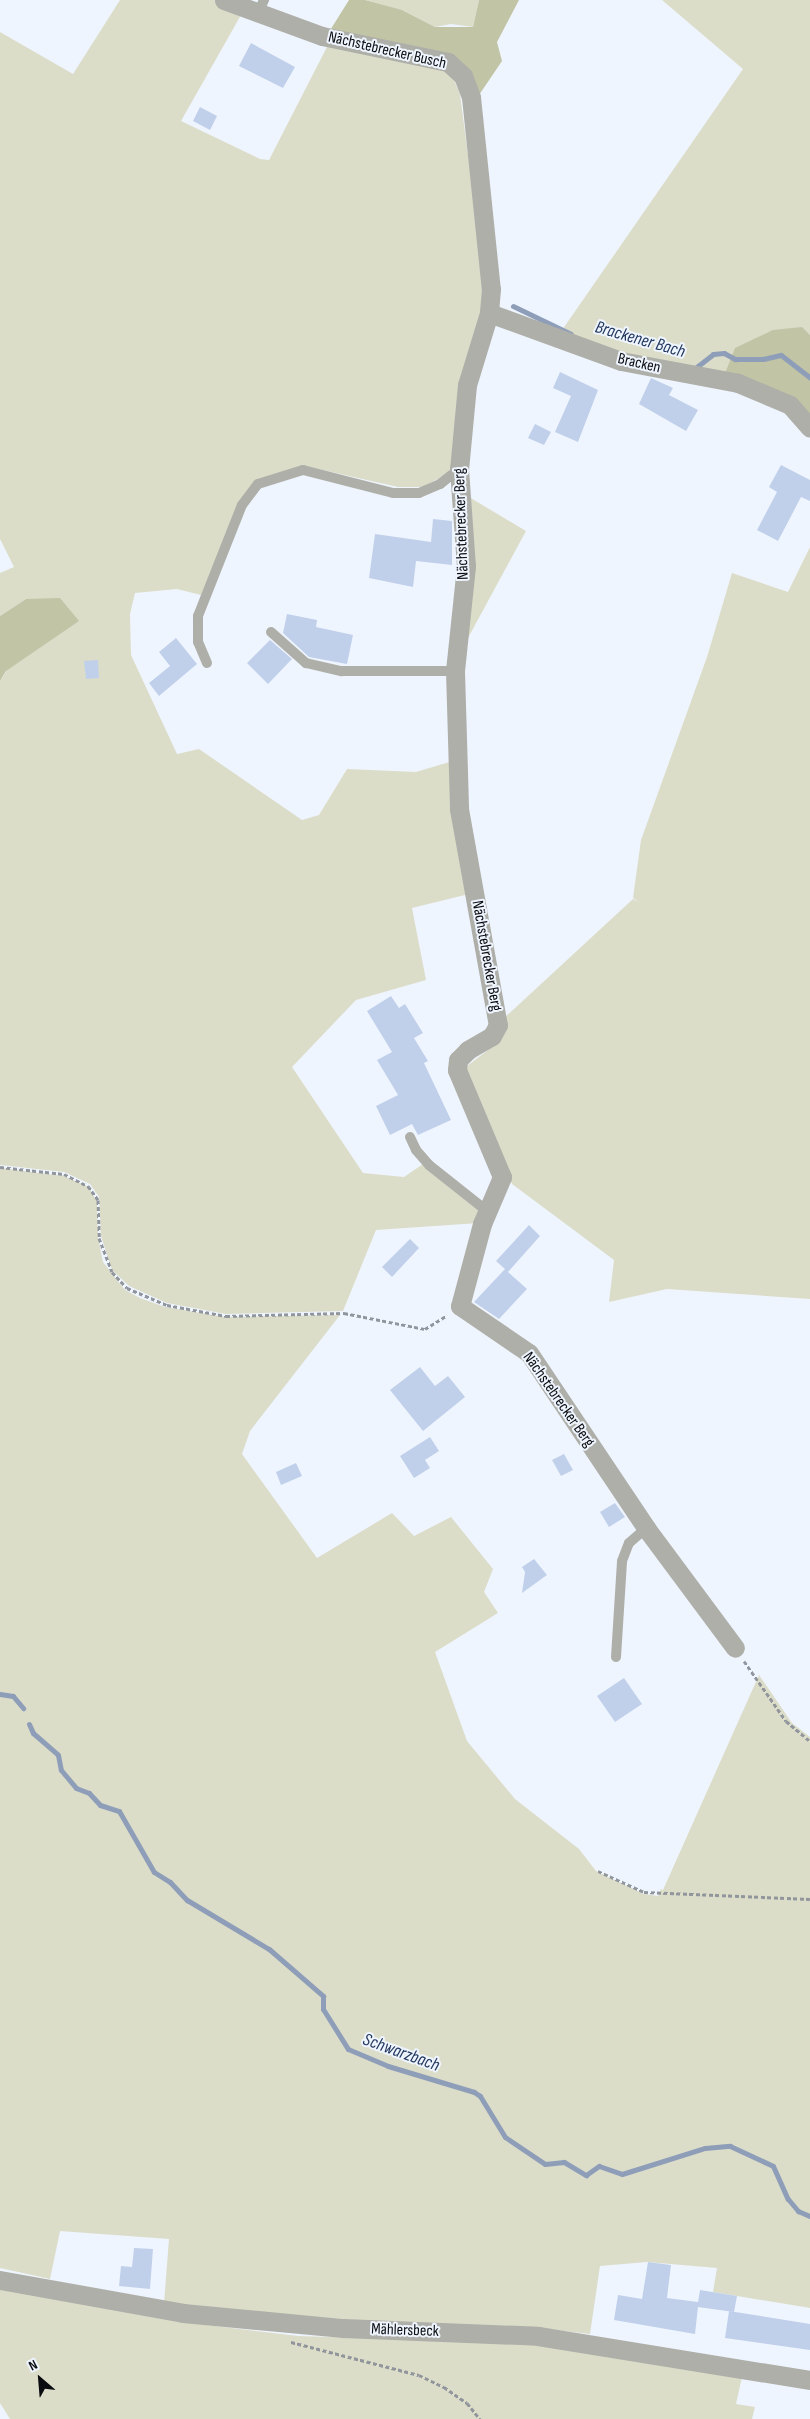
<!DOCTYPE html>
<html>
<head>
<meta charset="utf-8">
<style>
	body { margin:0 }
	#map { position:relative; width:810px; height:2419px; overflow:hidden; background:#eff5fe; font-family:"Sofia Sans Condensed",sans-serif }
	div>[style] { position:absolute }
	.green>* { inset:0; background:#dbddc9 }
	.forest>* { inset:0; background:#c1c4a5 }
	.stream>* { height:5px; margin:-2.5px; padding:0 2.5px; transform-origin:2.5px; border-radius:2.5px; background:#8f9eb8 }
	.building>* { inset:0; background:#c0d0eb }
	.path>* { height:3px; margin-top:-1.5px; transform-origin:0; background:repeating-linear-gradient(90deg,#91959c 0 4px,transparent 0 6.5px) }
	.lane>* { height:10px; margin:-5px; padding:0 5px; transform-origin:5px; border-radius:5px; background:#aeafa9 }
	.street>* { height:19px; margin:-9.5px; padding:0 9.5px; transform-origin:9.5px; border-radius:9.5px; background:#aeafa9 }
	span { translate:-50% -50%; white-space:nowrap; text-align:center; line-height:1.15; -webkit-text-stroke:4px #eff5fe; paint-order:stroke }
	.street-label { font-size:16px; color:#0a0c10 }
	.water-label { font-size:18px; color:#24395e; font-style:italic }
	.north { position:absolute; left:15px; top:2354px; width:50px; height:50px; -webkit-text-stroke:4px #eff5fe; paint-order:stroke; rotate:333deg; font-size:14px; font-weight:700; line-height:20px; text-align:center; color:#0a0c10 }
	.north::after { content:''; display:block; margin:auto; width:18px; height:22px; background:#0a0c10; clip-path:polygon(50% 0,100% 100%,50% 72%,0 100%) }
</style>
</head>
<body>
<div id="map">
	<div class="green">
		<div style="clip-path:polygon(120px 0,214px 0,241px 15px,181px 121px,260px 159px,269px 160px,329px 43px,439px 67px,453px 78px,460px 94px,486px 293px,455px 464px,445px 475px,423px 487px,398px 487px,305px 466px,257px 480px,201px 595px,177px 589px,135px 593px,130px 614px,131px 655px,177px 754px,199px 749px,302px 820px,319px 815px,347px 769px,416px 772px,456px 760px,469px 894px,412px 908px,426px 980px,356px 1000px,292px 1067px,363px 1173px,404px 1177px,423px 1164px,482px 1211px,479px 1223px,376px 1230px,343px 1311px,226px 1314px,167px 1303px,129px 1286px,112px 1270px,101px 1236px,99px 1197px,90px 1184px,64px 1172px,0 1165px,0 681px,6px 672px,26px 599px,0 616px,0 573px,14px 567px,0 539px,0 32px,73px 74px)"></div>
		<div style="clip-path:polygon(365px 0,479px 0,473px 27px,451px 24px,435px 27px,404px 11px)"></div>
		<div style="clip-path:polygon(662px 0,810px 0,810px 335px,802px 328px,773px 331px,735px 349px,723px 378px,663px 367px,560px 333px,743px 69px)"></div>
		<div style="clip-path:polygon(464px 494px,526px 531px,468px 638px)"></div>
		<div style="clip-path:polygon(810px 547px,810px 1299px,667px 1289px,609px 1302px,614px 1260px,512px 1184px,466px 1086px,463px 1069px,500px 1041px,503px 1019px,633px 899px,640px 903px,633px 898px,641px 840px,707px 657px,732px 573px,788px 592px)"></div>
		<div style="clip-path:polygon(0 1168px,64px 1176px,89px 1187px,97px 1202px,98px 1237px,103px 1262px,125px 1290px,140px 1298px,165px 1307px,225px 1317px,340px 1315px,250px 1431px,242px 1454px,317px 1558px,392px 1513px,414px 1536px,451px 1517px,493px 1569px,484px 1592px,498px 1613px,435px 1652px,467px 1741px,515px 1799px,579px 1849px,596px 1871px,644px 1894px,658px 1896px,661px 1889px,663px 1890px,759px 1675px,792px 1723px,810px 1737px,810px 2308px,713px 2292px,717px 2268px,647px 2262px,600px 2266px,590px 2334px,536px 2328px,332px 2321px,164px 2303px,169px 2239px,60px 2231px,50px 2279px,0 2268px)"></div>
		<div style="clip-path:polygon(0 2288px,174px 2321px,298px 2336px,537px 2343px,742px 2377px,736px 2404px,755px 2407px,752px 2419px,10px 2419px,0 2403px)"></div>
	</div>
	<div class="forest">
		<div style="clip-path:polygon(349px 0,365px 0,402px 10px,435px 27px,473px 27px,479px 0,519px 0,497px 42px,502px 61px,477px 98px,468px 76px,329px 32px)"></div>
		<div style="clip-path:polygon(802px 327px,810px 335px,810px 423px,723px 378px,735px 348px,773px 330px)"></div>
		<div style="clip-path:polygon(60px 598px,79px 621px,6px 671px,0 681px,0 616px,26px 599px)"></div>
	</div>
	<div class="stream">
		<div style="left:513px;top:306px;width:64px;rotate:25.8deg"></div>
		<div style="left:694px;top:369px;width:24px;rotate:-38deg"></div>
		<div style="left:713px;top:354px;width:11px;rotate:-5deg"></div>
		<div style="left:724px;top:353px;width:13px;rotate:29deg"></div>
		<div style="left:735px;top:359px;width:28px"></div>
		<div style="left:763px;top:359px;width:18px;rotate:-13deg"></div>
		<div style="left:781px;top:355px;width:37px;rotate:38deg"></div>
		<div style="left:0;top:1694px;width:13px;rotate:9deg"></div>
		<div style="left:13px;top:1696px;width:16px;rotate:50deg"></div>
		<div style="left:29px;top:1724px;width:10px;rotate:66deg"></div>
		<div style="left:33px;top:1733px;width:33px;rotate:41deg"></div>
		<div style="left:58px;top:1755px;width:15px;rotate:79deg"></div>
		<div style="left:61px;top:1770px;width:23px;rotate:50deg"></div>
		<div style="left:76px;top:1788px;width:14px;rotate:21deg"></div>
		<div style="left:89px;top:1793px;width:16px;rotate:47deg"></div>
		<div style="left:100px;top:1805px;width:20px;rotate:18deg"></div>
		<div style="left:119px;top:1811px;width:70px;rotate:60.2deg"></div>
		<div style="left:154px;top:1872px;width:19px;rotate:32deg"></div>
		<div style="left:170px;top:1882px;width:25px;rotate:47deg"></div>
		<div style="left:187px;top:1900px;width:96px;rotate:30.9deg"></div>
		<div style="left:269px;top:1949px;width:72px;rotate:41deg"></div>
		<div style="left:323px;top:1996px;width:13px;rotate:90deg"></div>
		<div style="left:323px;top:2009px;width:47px;rotate:58deg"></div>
		<div style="left:348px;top:2049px;width:43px;rotate:23deg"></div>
		<div style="left:388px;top:2066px;width:90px;rotate:16.8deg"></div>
		<div style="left:474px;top:2092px;width:7px;rotate:34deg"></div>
		<div style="left:480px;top:2096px;width:48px;rotate:58.6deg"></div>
		<div style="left:505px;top:2137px;width:48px;rotate:34deg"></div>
		<div style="left:545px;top:2164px;width:19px;rotate:-6deg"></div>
		<div style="left:564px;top:2162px;width:26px;rotate:31deg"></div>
		<div style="left:586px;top:2175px;width:16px;rotate:-35deg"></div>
		<div style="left:599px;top:2166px;width:24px;rotate:19deg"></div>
		<div style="left:622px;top:2174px;width:87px;rotate:-17.4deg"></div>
		<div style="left:705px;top:2148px;width:25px;rotate:-5deg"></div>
		<div style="left:730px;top:2146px;width:47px;rotate:24.9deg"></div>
		<div style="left:773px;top:2166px;width:36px;rotate:66deg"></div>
		<div style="left:788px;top:2199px;width:16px;rotate:50deg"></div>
		<div style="left:798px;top:2211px;width:13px;rotate:23deg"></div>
	</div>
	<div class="building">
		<div style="clip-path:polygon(251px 43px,295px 67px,283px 88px,239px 66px)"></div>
		<div style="clip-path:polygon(200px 107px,217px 116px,210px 130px,193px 121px)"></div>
		<div style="clip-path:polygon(560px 372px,598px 390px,578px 442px,555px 432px,571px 396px,553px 388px)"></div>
		<div style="clip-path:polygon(651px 378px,673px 388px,669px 395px,698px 410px,686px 431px,639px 404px)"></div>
		<div style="clip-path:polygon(535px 424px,551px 432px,544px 445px,528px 438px)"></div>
		<div style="clip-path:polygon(781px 465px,810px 480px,810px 501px,801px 497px,778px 541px,757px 530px,777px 492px,769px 487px)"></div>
		<div style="clip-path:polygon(433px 519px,452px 521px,452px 565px,416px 561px,413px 587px,369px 578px,375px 534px,431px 542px)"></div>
		<div style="clip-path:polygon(287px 614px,317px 620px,316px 627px,353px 635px,347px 664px,309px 657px,283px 633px)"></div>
		<div style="clip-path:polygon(176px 638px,197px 664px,159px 696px,149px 683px,170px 666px,159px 652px)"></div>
		<div style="clip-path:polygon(270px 640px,292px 659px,268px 684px,247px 663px)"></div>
		<div style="clip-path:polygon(98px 660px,99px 678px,86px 679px,84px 661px)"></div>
		<div style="clip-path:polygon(391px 996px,399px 1008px,405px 1004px,423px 1033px,414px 1038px,428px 1061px,424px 1063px,451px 1120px,418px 1135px,412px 1124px,390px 1135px,376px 1106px,398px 1095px,377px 1060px,392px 1052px,367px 1011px)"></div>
		<div style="clip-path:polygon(529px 1225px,540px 1236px,508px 1272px,527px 1289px,499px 1319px,474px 1302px,505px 1269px,496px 1261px)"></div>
		<div style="clip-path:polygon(410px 1239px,419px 1248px,392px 1277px,382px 1267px)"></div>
		<div style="clip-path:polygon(420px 1367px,435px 1386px,448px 1376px,465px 1397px,423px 1431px,390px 1390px)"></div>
		<div style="clip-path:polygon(430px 1437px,439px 1451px,425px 1460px,430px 1468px,414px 1478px,400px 1456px)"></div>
		<div style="clip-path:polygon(564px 1454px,573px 1470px,561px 1476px,552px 1460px)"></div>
		<div style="clip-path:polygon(296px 1463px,302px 1476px,281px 1485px,276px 1472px)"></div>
		<div style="clip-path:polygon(615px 1503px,625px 1517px,609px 1527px,600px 1512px)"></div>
		<div style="clip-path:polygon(534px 1559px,547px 1575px,522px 1593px,525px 1572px,522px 1567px)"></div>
		<div style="clip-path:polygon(624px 1678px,642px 1704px,615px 1722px,597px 1696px)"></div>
		<div style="clip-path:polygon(134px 2248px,153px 2249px,150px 2289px,119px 2286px,121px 2266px,132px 2267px)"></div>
		<div style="clip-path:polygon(648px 2262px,671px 2265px,667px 2298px,698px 2302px,700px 2290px,737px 2296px,734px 2312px,698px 2307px,695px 2334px,614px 2320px,618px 2295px,642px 2299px)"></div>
		<div style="clip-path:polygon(729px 2311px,810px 2324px,810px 2350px,725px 2338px)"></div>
	</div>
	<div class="path">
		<div style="left:0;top:1167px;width:64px;rotate:6.2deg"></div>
		<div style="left:64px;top:1174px;width:27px;rotate:27deg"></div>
		<div style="left:88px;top:1186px;width:17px;rotate:54deg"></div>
		<div style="left:98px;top:1200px;width:38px;rotate:88deg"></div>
		<div style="left:99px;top:1238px;width:36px;rotate:69deg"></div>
		<div style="left:112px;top:1272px;width:22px;rotate:47deg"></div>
		<div style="left:127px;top:1288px;width:43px;rotate:23deg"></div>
		<div style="left:167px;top:1305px;width:60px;rotate:10.6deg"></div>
		<div style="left:226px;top:1316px;width:118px;rotate:-1.5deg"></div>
		<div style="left:344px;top:1313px;width:83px;rotate:11.2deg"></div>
		<div style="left:425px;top:1329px;width:26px;rotate:-32deg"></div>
		<div style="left:744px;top:1661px;width:73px;rotate:55deg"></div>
		<div style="left:786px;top:1721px;width:31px;rotate:40deg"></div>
		<div style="left:598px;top:1871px;width:51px;rotate:24.5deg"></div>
		<div style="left:644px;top:1892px;width:166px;rotate:2.4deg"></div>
		<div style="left:291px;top:2342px;width:132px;rotate:14.5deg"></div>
		<div style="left:419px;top:2375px;width:28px;rotate:26deg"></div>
		<div style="left:444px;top:2387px;width:28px;rotate:35deg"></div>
		<div style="left:467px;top:2403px;width:21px;rotate:51deg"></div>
	</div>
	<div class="lane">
		<div style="left:257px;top:15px;width:17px;rotate:-65deg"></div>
		<div style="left:271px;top:632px;width:47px;rotate:41.5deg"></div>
		<div style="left:306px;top:663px;width:37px;rotate:13deg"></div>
		<div style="left:342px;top:671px;width:113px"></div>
		<div style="left:207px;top:663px;width:23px;rotate:-113deg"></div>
		<div style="left:198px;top:642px;width:26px;rotate:-90deg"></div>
		<div style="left:198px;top:616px;width:119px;rotate:-68.4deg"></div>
		<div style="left:242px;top:505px;width:26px;rotate:-53deg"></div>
		<div style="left:258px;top:484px;width:47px;rotate:-17.3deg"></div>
		<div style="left:303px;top:470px;width:93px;rotate:14.3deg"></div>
		<div style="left:393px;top:493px;width:26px"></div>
		<div style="left:419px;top:493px;width:23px;rotate:-23deg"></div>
		<div style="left:440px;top:484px;width:24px;rotate:-38deg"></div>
		<div style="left:410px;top:1137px;width:14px;rotate:65deg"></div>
		<div style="left:416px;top:1150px;width:20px;rotate:49deg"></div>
		<div style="left:429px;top:1165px;width:74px;rotate:38.4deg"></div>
		<div style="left:616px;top:1657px;width:96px;rotate:-86.4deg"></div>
		<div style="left:622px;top:1561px;width:19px;rotate:-69deg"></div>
		<div style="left:629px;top:1543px;width:23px;rotate:-41deg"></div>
	</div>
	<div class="street">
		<div style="left:224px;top:0;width:104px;rotate:20.2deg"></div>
		<div style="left:322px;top:36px;width:129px;rotate:11.7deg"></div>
		<div style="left:448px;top:62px;width:21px;rotate:43deg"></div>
		<div style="left:463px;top:76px;width:22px;rotate:69deg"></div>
		<div style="left:471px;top:97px;width:193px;rotate:84.1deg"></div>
		<div style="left:491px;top:289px;width:24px;rotate:95deg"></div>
		<div style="left:489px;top:313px;width:75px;rotate:107deg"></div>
		<div style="left:467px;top:385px;width:84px;rotate:95.4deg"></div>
		<div style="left:459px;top:469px;width:97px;rotate:85.9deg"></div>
		<div style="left:466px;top:566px;width:106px;rotate:96deg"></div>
		<div style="left:455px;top:671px;width:138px;rotate:88.3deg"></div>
		<div style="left:459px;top:809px;width:219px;rotate:79.8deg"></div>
		<div style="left:498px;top:1025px;width:13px;rotate:119deg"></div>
		<div style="left:492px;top:1036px;width:28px;rotate:150deg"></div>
		<div style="left:468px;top:1050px;width:14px;rotate:135deg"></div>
		<div style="left:458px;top:1060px;width:10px;rotate:96deg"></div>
		<div style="left:457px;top:1070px;width:116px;rotate:67.2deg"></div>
		<div style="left:502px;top:1177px;width:51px;rotate:113.1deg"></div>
		<div style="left:482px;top:1224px;width:85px;rotate:105deg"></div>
		<div style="left:460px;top:1306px;width:83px;rotate:34.3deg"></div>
		<div style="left:529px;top:1353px;width:211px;rotate:56.2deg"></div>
		<div style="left:646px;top:1528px;width:149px;rotate:53.4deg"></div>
		<div style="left:489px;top:313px;width:140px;rotate:20deg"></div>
		<div style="left:621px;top:361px;width:119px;rotate:10.6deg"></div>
		<div style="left:738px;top:383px;width:56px;rotate:22.9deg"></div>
		<div style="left:790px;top:405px;width:30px;rotate:49deg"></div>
		<div style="left:0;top:2280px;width:186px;rotate:10.2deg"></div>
		<div style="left:183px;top:2313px;width:161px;rotate:5.4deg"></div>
		<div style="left:343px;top:2328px;width:195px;rotate:2.3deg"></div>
		<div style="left:538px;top:2336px;width:276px;rotate:9.2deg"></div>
	</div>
	<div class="street-label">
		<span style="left:387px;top:51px;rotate:13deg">Nächstebrecker Busch</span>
		<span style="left:639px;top:364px;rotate:13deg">Bracken</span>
		<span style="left:462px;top:524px;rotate:-92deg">Nächstebrecker Berg</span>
		<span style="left:486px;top:956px;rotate:80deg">Nächstebrecker Berg</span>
		<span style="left:558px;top:1400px;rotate:55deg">Nächstebrecker Berg</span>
		<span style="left:405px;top:2331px;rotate:2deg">Mählersbeck</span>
	</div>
	<div class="water-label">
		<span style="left:640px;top:340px;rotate:16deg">Brackener Bach</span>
		<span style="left:401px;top:2053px;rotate:20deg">Schwarzbach</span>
	</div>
	<div class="north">N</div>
</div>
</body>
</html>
